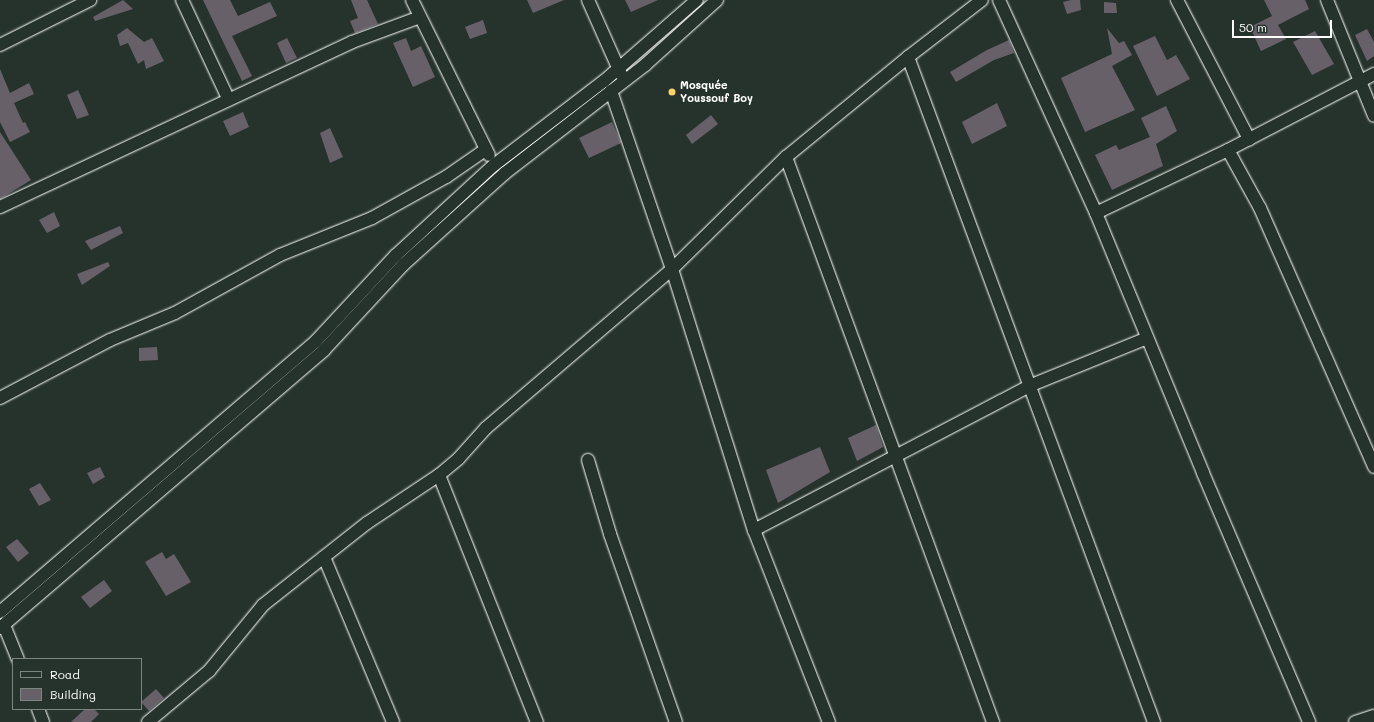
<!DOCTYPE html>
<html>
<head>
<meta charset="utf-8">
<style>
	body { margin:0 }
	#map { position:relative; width:1374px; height:722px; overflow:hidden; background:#26332d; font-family:Mali,sans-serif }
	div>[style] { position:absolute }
	.building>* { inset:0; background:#686069 }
	.roads { filter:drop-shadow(0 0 1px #fff) drop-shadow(0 0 1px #fff) }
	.street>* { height:12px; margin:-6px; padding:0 6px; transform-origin:6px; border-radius:6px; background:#26332d }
	.dots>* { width:11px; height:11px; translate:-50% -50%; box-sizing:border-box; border:2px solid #26332d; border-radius:50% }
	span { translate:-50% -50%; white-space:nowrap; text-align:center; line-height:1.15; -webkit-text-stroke:4px #26332d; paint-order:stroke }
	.poi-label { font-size:11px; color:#fff; font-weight:700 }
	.left { translate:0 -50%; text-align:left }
	.legend { position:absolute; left:12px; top:658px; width:130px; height:52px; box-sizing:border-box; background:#26332d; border:1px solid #7d8581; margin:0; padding:5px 7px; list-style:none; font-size:12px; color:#fff }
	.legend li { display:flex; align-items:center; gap:8px; height:20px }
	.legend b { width:20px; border:1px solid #7d8581 }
	.scale { position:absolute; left:1232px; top:20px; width:100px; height:18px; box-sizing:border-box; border:2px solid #fff; border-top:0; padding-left:5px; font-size:12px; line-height:14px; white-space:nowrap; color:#fff; -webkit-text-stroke:3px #26332d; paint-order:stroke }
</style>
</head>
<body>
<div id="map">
	<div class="building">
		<div style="clip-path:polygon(123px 0,133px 9px,95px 21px,93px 17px)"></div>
		<div style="clip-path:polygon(203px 0,230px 0,238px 16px,270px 2px,277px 16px,232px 36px,252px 76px,242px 81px)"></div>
		<div style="clip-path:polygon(351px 0,367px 0,378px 24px,355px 33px,350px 21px,358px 18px)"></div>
		<div style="clip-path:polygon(527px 0,564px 0,533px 13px)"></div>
		<div style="clip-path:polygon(625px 0,658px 0,631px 12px)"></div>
		<div style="clip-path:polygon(1071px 0,1080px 0,1081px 10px,1067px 14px,1063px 2px)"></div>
		<div style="clip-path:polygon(1264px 0,1305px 0,1309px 9px,1278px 25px,1286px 39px,1261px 51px,1250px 27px,1272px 16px)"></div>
		<div style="clip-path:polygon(1104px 2px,1116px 3px,1117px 13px,1104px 13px)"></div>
		<div style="clip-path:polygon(483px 20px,487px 33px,470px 39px,465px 27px)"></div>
		<div style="clip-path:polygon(127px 28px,144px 42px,152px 38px,164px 61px,146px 69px,144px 60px,138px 64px,128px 43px,120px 46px,117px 35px)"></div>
		<div style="clip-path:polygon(1107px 28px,1119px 43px,1124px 41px,1132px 55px,1112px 66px,1135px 110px,1085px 132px,1061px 78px,1112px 54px)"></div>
		<div style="clip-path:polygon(1367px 29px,1374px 42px,1374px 56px,1367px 61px,1355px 35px)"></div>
		<div style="clip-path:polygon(1315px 31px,1334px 64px,1312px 75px,1293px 42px)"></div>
		<div style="clip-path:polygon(1155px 36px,1167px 60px,1176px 55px,1190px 79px,1157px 96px,1133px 46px)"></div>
		<div style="clip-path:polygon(287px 38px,297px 58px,286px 63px,277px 43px)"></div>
		<div style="clip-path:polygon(406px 38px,411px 51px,421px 46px,435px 77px,413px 87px,393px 43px)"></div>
		<div style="clip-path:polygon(1009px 40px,1014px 53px,994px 60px,956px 82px,950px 72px,987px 50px)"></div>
		<div style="clip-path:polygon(0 69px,10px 93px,29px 83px,34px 94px,14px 103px,23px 123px,25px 122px,30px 132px,10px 142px,0 122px)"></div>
		<div style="clip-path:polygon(78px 90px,89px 115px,77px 119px,67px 95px)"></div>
		<div style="clip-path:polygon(997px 103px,1007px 126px,972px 144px,962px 122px)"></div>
		<div style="clip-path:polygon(1166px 106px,1177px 131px,1156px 144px,1163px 166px,1112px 190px,1095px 155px,1116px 145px,1119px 150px,1150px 137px,1141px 118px)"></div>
		<div style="clip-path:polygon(243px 112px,249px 127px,230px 136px,223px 121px)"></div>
		<div style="clip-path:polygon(711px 115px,718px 124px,692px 144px,686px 135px)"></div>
		<div style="clip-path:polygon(612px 122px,621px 143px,589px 158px,579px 138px)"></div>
		<div style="clip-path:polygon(330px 128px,343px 157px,330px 163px,320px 133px)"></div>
		<div style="clip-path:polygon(0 132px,31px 180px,0 199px)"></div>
		<div style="clip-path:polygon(54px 212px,60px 226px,47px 233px,39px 220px)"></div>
		<div style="clip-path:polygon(120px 226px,123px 233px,91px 250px,85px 241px)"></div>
		<div style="clip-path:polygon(108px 262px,110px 266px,82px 285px,77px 274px)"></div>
		<div style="clip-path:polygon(157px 347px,158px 360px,139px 361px,139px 348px)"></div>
		<div style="clip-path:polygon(876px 425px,883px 447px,857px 461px,848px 438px)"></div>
		<div style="clip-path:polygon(820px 447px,830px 472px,778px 503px,766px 470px)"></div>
		<div style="clip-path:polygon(100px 467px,105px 477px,93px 484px,87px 473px)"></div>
		<div style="clip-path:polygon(40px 483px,51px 500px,39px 506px,29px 489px)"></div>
		<div style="clip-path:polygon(17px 539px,29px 553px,18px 562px,6px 547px)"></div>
		<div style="clip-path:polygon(162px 552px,166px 559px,174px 554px,191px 582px,166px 596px,145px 562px)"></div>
		<div style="clip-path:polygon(104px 580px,112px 591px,90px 608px,81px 597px)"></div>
		<div style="clip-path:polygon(156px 689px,164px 698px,149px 711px,141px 702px)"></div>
		<div style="clip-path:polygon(85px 709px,94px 709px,99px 714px,91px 722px,71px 722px)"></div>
	</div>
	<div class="roads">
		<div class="street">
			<div style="left:182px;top:0;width:108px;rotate:64.9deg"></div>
			<div style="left:412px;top:0;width:173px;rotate:63.6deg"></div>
			<div style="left:588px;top:0;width:81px;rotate:66deg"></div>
			<div style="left:999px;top:0;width:234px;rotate:65.5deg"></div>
			<div style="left:1096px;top:213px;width:281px;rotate:67.6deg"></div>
			<div style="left:1203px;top:473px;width:271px;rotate:66.9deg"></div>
			<div style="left:1177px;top:0;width:157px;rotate:62.6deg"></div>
			<div style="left:1327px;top:0;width:125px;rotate:67.9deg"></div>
			<div style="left:0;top:45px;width:101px;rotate:-26.6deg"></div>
			<div style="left:908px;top:57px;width:709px;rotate:69.7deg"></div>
			<div style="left:611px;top:91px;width:188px;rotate:71.1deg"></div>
			<div style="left:672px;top:269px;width:274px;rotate:72.6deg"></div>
			<div style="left:754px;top:530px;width:206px;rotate:68.7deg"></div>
			<div style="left:1228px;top:150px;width:66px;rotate:61.1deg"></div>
			<div style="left:1260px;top:208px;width:283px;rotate:66.2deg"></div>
			<div style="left:786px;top:157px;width:602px;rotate:69.88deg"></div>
			<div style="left:0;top:207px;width:389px;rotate:-25.1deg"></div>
			<div style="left:352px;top:42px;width:72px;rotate:-20.2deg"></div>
			<div style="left:1096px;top:213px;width:146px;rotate:-25.5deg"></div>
			<div style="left:1228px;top:150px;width:165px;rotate:-27.5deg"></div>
			<div style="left:0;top:398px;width:124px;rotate:-27.8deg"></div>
			<div style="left:110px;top:340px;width:70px;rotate:-22.6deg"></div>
			<div style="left:175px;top:313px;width:120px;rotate:-28.9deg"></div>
			<div style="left:280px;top:255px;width:99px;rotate:-21.9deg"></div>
			<div style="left:372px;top:218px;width:85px;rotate:-29deg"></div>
			<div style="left:446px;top:177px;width:47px;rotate:-34.7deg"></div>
			<div style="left:588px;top:460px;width:77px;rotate:73.4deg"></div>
			<div style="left:610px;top:534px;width:199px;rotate:70.7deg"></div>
			<div style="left:439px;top:475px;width:266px;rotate:68.4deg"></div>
			<div style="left:754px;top:530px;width:310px;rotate:-27.6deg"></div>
			<div style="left:1029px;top:386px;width:127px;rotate:-22.1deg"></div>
			<div style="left:324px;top:557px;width:179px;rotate:67.3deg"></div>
			<div style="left:0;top:612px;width:416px;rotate:-40.6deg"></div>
			<div style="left:316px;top:341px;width:117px;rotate:-47.1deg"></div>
			<div style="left:396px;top:255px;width:133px;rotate:-42.6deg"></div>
			<div style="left:494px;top:165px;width:138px;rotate:-37.4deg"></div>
			<div style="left:604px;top:81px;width:123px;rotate:-41.1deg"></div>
			<div style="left:4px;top:625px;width:37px;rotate:68deg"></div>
			<div style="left:0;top:628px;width:427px;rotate:-40.6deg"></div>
			<div style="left:324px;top:350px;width:117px;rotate:-47.1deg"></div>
			<div style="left:404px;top:264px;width:136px;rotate:-42deg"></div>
			<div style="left:505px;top:173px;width:177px;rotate:-37.6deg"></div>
			<div style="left:645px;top:65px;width:97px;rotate:-42.1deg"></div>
			<div style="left:38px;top:709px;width:14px;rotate:69deg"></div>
			<div style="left:148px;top:722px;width:80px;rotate:-39.9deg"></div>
			<div style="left:209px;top:671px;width:85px;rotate:-50.7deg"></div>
			<div style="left:263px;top:605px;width:132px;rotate:-38.3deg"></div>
			<div style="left:367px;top:523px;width:87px;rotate:-33.7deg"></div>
			<div style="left:439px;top:475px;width:26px;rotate:-40deg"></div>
			<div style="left:459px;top:458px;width:40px;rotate:-48deg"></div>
			<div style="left:486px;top:428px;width:245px;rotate:-40.5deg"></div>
			<div style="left:672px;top:269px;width:160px;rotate:-44.5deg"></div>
			<div style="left:786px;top:157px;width:158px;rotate:-39.3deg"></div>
			<div style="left:908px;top:57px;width:93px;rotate:-37.6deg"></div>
			<div style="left:1355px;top:722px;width:20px;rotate:-18deg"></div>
		</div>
	</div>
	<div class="dots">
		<div style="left:672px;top:92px;background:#ffd166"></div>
	</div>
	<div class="poi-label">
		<span class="left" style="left:680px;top:92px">Mosquée<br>Youssouf Boy</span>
	</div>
	<ul class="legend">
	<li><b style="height:5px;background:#26332d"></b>Road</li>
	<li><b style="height:11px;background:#686069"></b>Building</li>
	</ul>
	<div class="scale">50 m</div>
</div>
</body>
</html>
